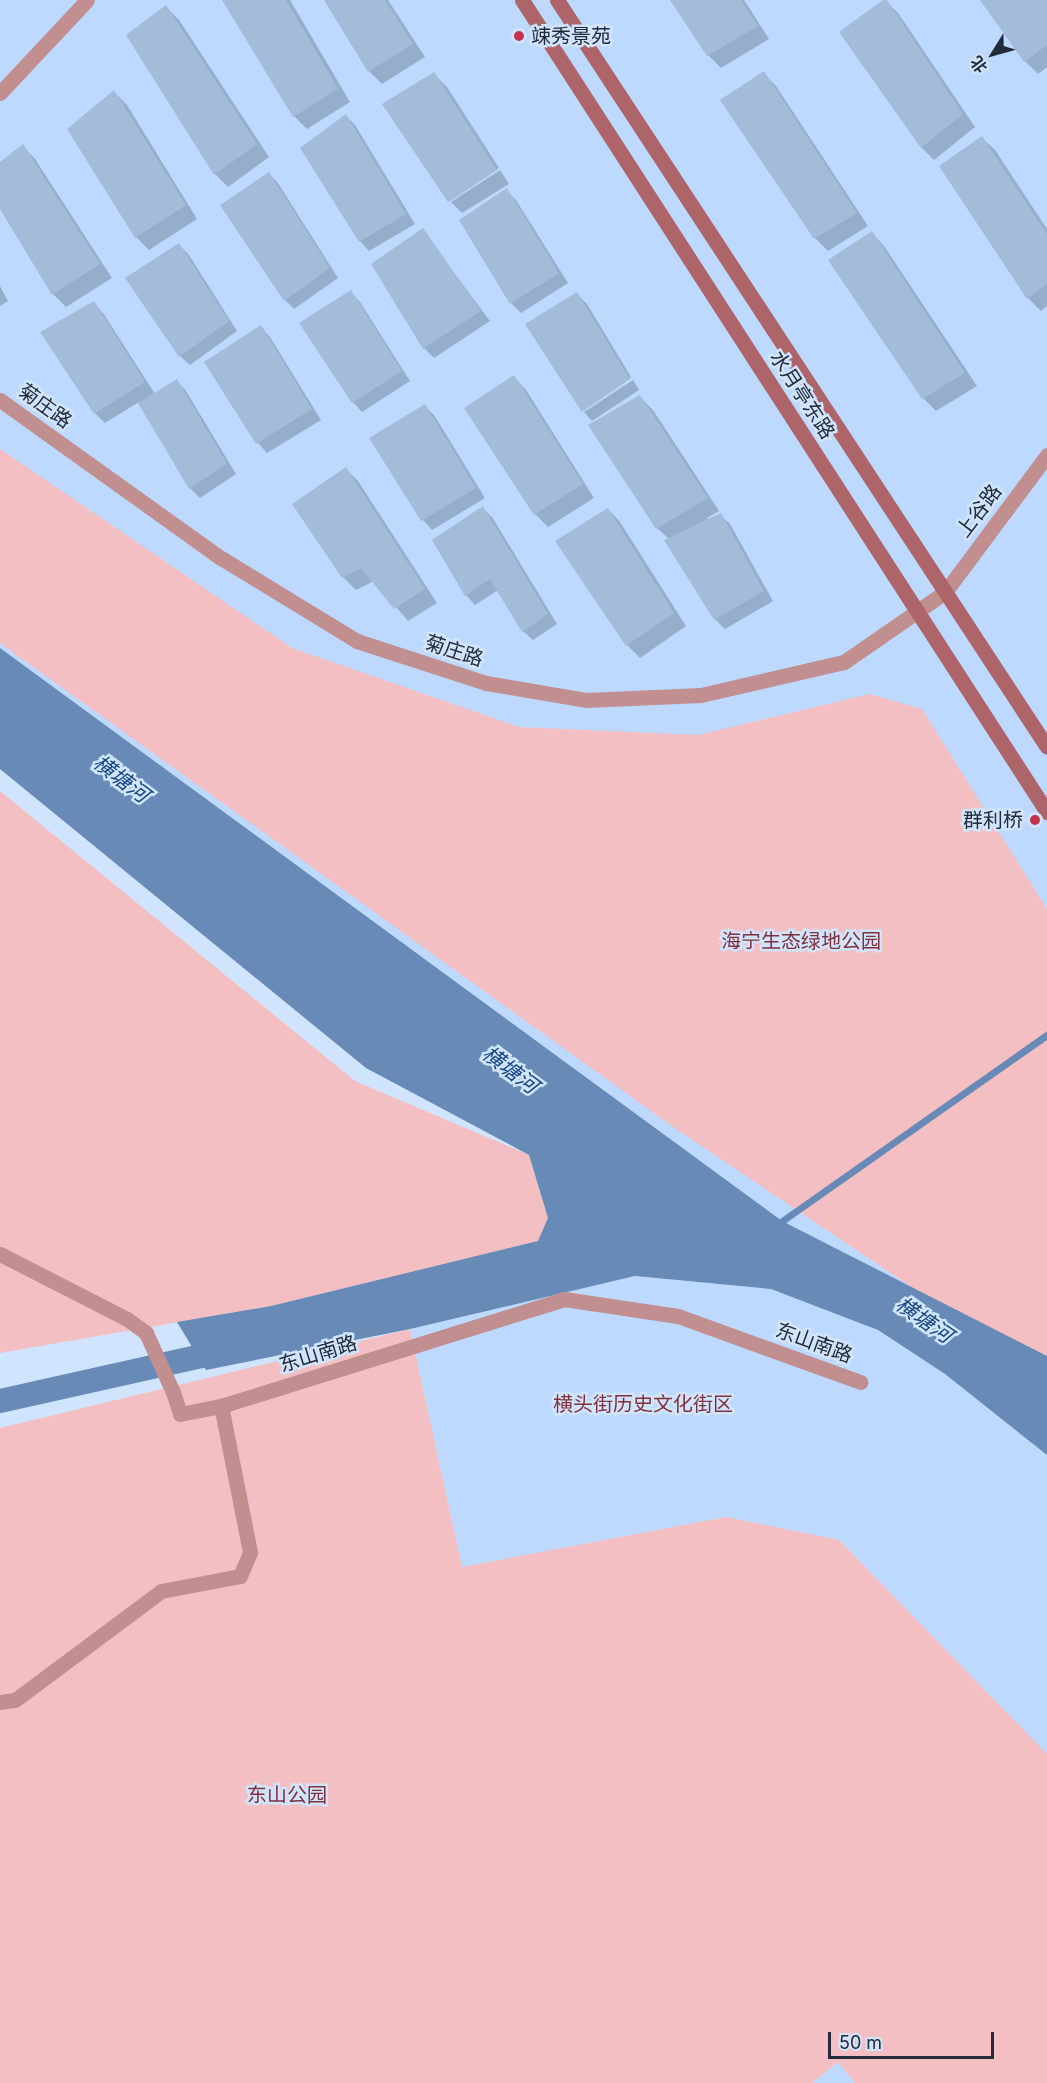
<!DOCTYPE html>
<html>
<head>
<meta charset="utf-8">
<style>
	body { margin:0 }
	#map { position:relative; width:1047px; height:2083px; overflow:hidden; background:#d1e4fd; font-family:Inter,"Noto Sans SC",sans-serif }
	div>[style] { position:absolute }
	.built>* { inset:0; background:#bdd9ff }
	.green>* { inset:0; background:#f4bfc2 }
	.water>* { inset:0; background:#678ab7 }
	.shadow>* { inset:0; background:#0003 }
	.stream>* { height:7px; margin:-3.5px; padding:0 3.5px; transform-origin:3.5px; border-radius:3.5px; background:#678ab7 }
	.canal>* { height:24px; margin:-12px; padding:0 12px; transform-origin:12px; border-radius:12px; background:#678ab7 }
	.building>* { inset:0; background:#a4bbda }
	.minor>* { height:15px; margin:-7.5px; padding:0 7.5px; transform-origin:7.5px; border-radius:7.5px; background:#c28f91 }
	.tertiary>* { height:15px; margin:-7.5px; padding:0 7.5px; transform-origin:7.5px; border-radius:7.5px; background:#c28f91 }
	.secondary>* { height:15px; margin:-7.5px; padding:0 7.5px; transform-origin:7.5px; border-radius:7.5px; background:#ae656a }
	.dots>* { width:16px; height:16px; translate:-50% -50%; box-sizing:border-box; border:3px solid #d1e4fd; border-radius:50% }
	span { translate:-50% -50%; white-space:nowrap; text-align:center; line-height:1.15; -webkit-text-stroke:5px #d1e4fd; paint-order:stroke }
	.poi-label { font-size:20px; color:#222b37 }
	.left { translate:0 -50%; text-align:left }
	.right { translate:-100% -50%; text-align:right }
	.street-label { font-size:20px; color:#222b37 }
	.park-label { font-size:20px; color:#80313b }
	.water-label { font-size:21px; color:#164680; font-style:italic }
	.north { position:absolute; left:963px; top:24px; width:60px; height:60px; -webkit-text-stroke:4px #d1e4fd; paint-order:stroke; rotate:233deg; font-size:16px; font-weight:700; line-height:24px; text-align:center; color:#222b37 }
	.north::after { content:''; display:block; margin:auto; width:21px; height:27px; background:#222b37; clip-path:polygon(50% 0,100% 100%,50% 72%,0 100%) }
	.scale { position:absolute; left:828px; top:2032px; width:166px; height:27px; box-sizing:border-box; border:3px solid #222b37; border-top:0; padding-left:8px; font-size:18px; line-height:21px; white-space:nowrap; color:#222b37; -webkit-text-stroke:4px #d1e4fd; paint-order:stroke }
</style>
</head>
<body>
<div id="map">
	<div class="built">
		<div style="clip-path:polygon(0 0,1047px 0,1047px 1392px,782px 1221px,0 680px)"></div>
		<div style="clip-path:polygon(635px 1276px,771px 1289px,878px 1330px,945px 1374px,1047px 1455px,1047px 1754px,839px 1540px,726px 1517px,462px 1567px,410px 1329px)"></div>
		<div style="clip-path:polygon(838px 2062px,855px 2083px,812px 2083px)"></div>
	</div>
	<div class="green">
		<div style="clip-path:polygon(0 449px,292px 648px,519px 727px,698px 735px,869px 694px,922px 709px,1047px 909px,1047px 1378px,676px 1129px,0 643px)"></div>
		<div style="clip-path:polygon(0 791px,355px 1081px,529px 1155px,548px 1218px,539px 1241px,271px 1306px,0 1353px)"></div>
		<div style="clip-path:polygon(410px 1329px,462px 1567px,726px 1517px,839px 1540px,1047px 1754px,1047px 2083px,855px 2083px,838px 2062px,812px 2083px,0 2083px,0 1428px)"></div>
	</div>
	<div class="water">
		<div style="clip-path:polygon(0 648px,782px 1221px,1047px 1356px,1047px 1455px,945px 1374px,878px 1330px,771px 1289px,635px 1276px,410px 1329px,206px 1370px,177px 1322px,271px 1306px,538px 1241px,548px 1218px,529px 1155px,366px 1068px,0 769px)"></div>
	</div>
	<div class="shadow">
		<div style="clip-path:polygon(224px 0,290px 0,350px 102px,307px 129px,294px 116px)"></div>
		<div style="clip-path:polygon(326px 0,388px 0,425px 57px,382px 84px,369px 71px)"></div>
		<div style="clip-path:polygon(671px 0,744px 0,769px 39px,721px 68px,708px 55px)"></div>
		<div style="clip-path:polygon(885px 0,898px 13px,975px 127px,934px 160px,922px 148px,841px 32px)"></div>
		<div style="clip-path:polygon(982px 0,1047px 0,1047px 67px,1038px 74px,1025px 61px)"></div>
		<div style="clip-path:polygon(166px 7px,179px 20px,269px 157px,228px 187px,215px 174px)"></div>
		<div style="clip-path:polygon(763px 73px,776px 86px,868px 226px,828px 251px,815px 238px)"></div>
		<div style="clip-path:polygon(434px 74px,447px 87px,499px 168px,450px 201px,384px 104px)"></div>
		<div style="clip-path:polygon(114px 92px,127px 105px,197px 219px,149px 250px,136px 237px)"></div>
		<div style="clip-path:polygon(346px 116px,355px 125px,415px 224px,369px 251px,360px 241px)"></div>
		<div style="clip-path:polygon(982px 138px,995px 150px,1047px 229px,1047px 306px,1041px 311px,1028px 298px)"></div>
		<div style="clip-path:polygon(23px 146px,35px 159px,112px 278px,66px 307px,53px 294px,0 206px,0 164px)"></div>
		<div style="clip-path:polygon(500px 170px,509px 184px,462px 213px,451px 202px)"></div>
		<div style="clip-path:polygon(269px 174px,278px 183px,338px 278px,294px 309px,285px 300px)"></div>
		<div style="clip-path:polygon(506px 190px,516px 200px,568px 283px,521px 313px,512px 304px,461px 221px)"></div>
		<div style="clip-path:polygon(422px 230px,490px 321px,434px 358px,424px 348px)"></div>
		<div style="clip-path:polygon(872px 233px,884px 246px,977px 386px,936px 411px,923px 398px)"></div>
		<div style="clip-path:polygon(179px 245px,189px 255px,237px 331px,190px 365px,180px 356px)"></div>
		<div style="clip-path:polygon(0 286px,8px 301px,0 306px)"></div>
		<div style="clip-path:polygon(350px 292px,360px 302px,410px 381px,362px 412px,353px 402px)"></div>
		<div style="clip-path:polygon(577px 294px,587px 304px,631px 377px,583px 409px)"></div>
		<div style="clip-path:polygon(93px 303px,103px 313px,155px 394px,177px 381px,186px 391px,236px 474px,200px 498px,190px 488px,139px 402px,105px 423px,95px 413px,42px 333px)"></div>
		<div style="clip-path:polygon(261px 327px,270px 337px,321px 420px,267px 453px,258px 443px,206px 363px)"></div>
		<div style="clip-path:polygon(514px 377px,526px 390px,594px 498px,548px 527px,535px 514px,466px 409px)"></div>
		<div style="clip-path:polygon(633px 380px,639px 390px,592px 421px,584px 412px)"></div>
		<div style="clip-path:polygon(640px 397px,653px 410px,719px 511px,707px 518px,708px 520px,720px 515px,730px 524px,773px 601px,725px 629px,715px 619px,669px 539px,657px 528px)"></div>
		<div style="clip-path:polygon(424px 406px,434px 415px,485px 498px,432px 530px,423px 520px,371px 439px)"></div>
		<div style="clip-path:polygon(346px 469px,358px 481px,437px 603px,408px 621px,374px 581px,356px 590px,343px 577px)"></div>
		<div style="clip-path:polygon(482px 508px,492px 517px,557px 624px,533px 640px,523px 631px,498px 590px,475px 605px,466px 595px)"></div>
		<div style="clip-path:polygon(608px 509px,620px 522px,686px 626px,640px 658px,627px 645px)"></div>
	</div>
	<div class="stream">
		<div style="left:782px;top:1221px;width:324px;rotate:-35.1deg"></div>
	</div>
	<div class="canal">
		<div style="left:0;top:1401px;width:234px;rotate:-12.6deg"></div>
	</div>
	<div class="building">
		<div style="clip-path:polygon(222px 0,286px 0,338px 89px,293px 117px)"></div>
		<div style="clip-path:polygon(324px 0,385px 0,413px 44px,368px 72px)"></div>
		<div style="clip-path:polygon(670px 0,741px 0,758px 26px,707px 56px)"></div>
		<div style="clip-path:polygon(883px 0,887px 0,963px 114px,921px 148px,839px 32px)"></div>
		<div style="clip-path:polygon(980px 0,1047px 0,1047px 45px,1024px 62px)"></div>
		<div style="clip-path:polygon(166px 5px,257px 144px,214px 175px,126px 35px)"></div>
		<div style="clip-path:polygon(764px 71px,857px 213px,814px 239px,720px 100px)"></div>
		<div style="clip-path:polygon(434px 72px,497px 170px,448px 202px,382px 104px)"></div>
		<div style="clip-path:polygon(114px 90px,186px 205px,135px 238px,67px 129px)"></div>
		<div style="clip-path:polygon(346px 114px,406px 214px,359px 242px,300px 148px)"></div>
		<div style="clip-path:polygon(982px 136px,1047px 234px,1047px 284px,1027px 299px,939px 166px)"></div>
		<div style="clip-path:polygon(23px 144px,100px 264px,52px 295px,0 209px,0 162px)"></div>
		<div style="clip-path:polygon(269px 172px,330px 268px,284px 301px,220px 205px)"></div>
		<div style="clip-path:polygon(507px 188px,559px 273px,510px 304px,459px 220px)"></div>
		<div style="clip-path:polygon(423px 228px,481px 311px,423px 349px,371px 264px)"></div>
		<div style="clip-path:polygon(872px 231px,965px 373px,922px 399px,828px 260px)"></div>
		<div style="clip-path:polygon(179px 243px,229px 321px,179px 357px,125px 278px)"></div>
		<div style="clip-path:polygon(351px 290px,402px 371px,352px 403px,299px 323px)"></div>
		<div style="clip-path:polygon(577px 292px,630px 379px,582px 412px,525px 324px)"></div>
		<div style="clip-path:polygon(94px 301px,145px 382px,94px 414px,40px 332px)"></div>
		<div style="clip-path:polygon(261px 325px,312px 409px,256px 444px,204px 362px)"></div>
		<div style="clip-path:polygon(514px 375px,583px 484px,534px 515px,464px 408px)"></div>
		<div style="clip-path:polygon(177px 379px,227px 464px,189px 489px,138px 403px)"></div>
		<div style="clip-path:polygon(640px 395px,708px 498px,656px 529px,588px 425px)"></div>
		<div style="clip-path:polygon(425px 404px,476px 488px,421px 521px,369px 438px)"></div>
		<div style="clip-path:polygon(346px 467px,425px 589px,394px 609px,361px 568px,342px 578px,292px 504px)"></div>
		<div style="clip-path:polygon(483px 506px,548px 614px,522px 632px,490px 579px,465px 596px,432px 540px)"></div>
		<div style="clip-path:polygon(608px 508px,674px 613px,626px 646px,555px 541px)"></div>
		<div style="clip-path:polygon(721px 513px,764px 591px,714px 620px,664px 540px)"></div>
	</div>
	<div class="minor">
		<div style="left:0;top:400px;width:272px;rotate:35.6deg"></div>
		<div style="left:221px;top:558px;width:159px;rotate:31.4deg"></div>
		<div style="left:357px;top:641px;width:136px;rotate:18deg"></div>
		<div style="left:486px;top:683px;width:101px;rotate:9.6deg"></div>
		<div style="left:586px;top:700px;width:115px;rotate:-2.5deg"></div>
		<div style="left:701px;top:695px;width:147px;rotate:-13deg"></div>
		<div style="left:844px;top:662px;width:123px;rotate:-34.7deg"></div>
		<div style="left:0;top:1254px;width:143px;rotate:27.1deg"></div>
		<div style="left:127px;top:1319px;width:24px;rotate:36deg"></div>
		<div style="left:146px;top:1333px;width:65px;rotate:65.4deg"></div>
		<div style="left:173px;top:1392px;width:23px;rotate:72deg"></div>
		<div style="left:180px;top:1414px;width:42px;rotate:-11deg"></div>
		<div style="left:0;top:1702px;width:15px;rotate:-8deg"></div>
		<div style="left:15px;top:1700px;width:182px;rotate:-36.7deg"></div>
		<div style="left:161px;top:1591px;width:80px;rotate:-10.8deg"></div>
		<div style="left:240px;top:1576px;width:26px;rotate:-67deg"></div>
		<div style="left:250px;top:1552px;width:149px;rotate:-101.2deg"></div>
		<div style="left:221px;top:1406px;width:359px;rotate:-17.3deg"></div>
		<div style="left:564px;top:1299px;width:115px;rotate:8.5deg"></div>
		<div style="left:678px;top:1316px;width:194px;rotate:19.9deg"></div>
	</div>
	<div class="tertiary">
		<div style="left:0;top:93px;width:127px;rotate:-46.9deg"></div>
		<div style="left:945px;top:592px;width:171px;rotate:-53.3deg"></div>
	</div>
	<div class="secondary">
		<div style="left:522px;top:0;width:967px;rotate:57.12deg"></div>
		<div style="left:557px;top:0;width:893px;rotate:56.74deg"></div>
	</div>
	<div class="dots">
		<div style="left:519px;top:36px;background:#c2324c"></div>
		<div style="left:1035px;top:820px;background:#c2324c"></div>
	</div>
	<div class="poi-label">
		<span class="left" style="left:531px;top:36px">竦秀景苑</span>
		<span class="right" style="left:1023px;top:820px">群利桥</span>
	</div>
	<div class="street-label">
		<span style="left:802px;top:395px;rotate:57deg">水月亭东路</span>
		<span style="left:45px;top:406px;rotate:36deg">菊庄路</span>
		<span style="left:979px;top:511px;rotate:-53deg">上谷路</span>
		<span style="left:454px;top:651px;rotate:18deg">菊庄路</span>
		<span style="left:814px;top:1343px;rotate:20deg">东山南路</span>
		<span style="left:318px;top:1354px;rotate:-17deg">东山南路</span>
	</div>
	<div class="park-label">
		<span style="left:801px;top:941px">海宁生态绿地公园</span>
		<span style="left:643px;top:1404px">横头街历史文化街区</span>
		<span style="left:287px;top:1795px">东山公园</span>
	</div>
	<div class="water-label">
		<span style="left:121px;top:779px;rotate:37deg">横塘河</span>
		<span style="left:510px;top:1070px;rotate:37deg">横塘河</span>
		<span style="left:924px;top:1320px;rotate:35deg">横塘河</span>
	</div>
	<div class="north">北</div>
	<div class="scale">50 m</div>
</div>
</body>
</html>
